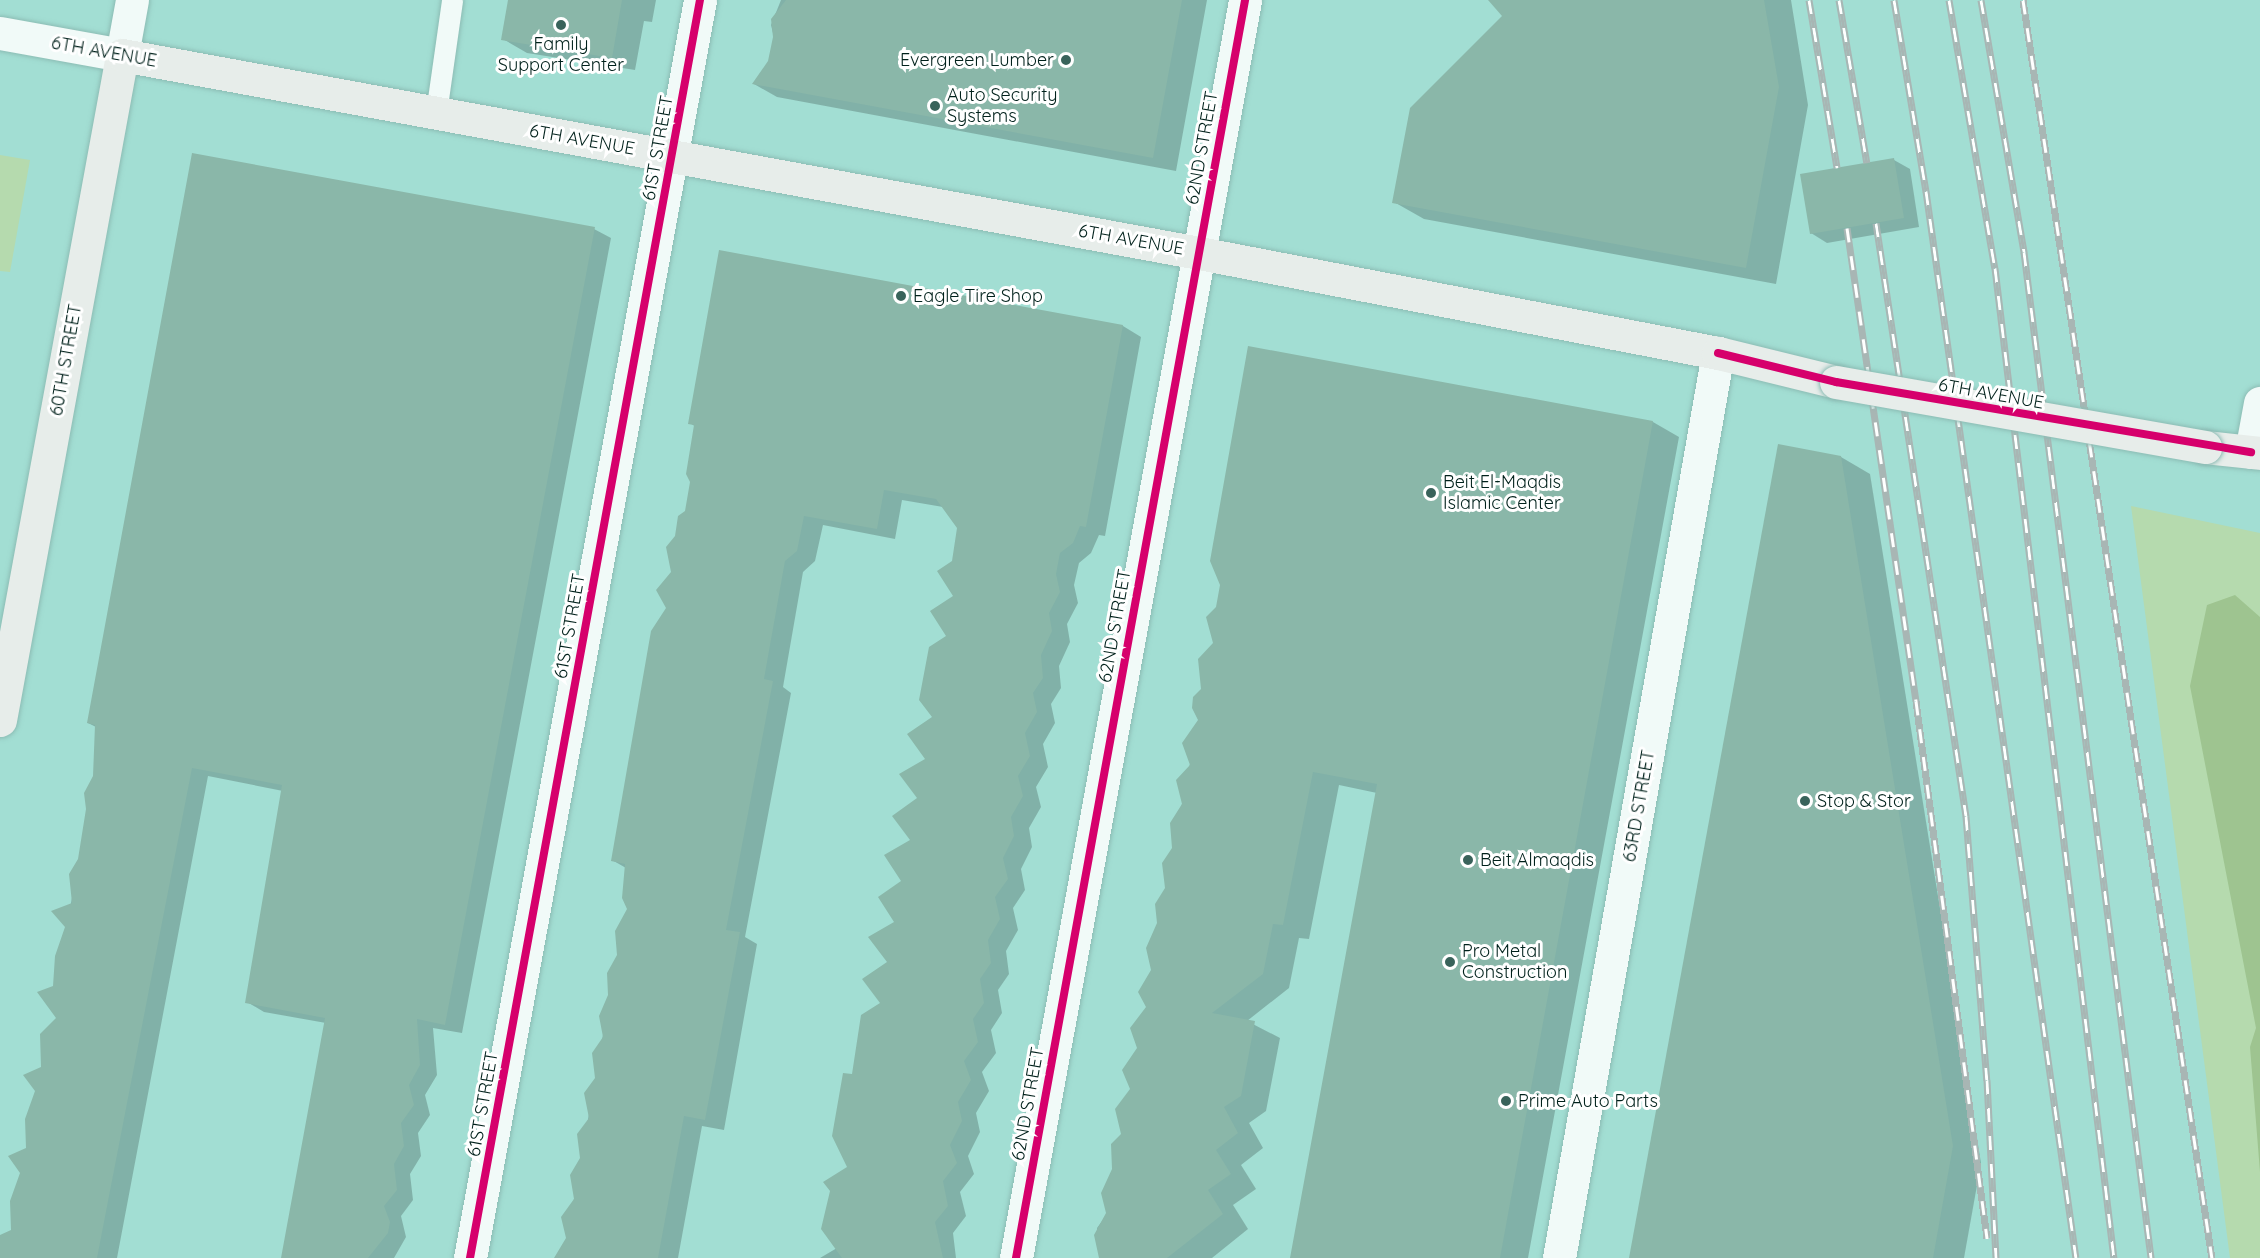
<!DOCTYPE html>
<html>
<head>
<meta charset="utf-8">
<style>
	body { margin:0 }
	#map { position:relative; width:2260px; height:1258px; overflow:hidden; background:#a2ded3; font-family:Quicksand,sans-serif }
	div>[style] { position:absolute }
	.green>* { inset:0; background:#b5daae }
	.forest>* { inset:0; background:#9ec490 }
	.shadow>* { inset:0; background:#0003 }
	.building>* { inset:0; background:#8ab7a9 }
	.roads { filter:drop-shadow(0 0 2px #8cbcb4) drop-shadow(0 0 2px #8cbcb4) }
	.service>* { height:21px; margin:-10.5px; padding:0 10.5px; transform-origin:10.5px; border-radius:10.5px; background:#f1faf8 }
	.minor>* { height:33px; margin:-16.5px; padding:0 16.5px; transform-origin:16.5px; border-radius:16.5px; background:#f1faf8 }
	.secondary>* { height:33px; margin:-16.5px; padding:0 16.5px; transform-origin:16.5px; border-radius:16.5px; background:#e7edea }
	.rail>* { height:7px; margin-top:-3.5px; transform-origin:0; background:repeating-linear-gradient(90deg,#fff 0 14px,#a8b6b4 0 28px); box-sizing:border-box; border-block:2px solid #a8b6b4 }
	.bridges { filter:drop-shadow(0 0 2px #8cbcb4) drop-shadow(0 0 2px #8cbcb4) }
	.secondary-bridge>* { height:33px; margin:-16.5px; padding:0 16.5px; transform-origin:16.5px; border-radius:16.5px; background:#e7edea }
	.cycleway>* { height:8px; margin:-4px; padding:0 4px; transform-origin:4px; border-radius:4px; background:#d6006c }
	.dots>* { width:16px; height:16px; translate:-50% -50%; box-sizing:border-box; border:3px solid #fff; border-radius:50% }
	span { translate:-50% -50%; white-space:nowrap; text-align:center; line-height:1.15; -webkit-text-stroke:6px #fff; paint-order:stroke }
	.poi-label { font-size:18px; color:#00211b }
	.right { translate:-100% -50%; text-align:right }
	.left { translate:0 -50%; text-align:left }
	.street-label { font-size:18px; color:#00211b }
</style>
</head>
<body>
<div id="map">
	<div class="green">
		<div style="clip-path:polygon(0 155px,30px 160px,10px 272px,0 271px)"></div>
		<div style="clip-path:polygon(2131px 506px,2260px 533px,2260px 1258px,2230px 1258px)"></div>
	</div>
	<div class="forest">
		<div style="clip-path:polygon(2235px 595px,2260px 617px,2260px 1172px,2250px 1047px,2256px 1028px,2190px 686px,2207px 605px)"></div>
	</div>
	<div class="shadow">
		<div style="clip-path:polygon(510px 0,656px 0,652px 22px,644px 21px,635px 70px,527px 53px,503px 39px)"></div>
		<div style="clip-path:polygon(781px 0,1207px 0,1176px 171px,777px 97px,754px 84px,770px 62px,774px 37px,771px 25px)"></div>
		<div style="clip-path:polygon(1490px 0,1791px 0,1808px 105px,1776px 284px,1424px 219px,1394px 202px,1504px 17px)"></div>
		<div style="clip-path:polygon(1894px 160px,1910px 169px,1919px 227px,1827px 243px,1811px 233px)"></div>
		<div style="clip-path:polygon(594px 229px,611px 238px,462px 1033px,433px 1028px,437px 1075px,425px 1095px,430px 1115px,418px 1133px,421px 1156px,410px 1174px,413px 1200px,401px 1216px,406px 1237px,394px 1258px,282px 1258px,326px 1023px,264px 1012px,247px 1002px,283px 791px,208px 776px,117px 1258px,10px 1258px,0 1244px,0 1236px,12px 1231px,42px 1068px,58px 1018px,55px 987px,95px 777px,96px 727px,88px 723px)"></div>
		<div style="clip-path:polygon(720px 252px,1123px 326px,1141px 337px,1105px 536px,1099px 535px,1091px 553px,1079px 563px,1074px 585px,1078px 603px,1067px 624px,1070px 642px,1059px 666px,1061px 688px,1051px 704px,1055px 723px,1043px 744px,1048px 767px,1036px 787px,1041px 807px,1029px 828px,1032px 847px,1021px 869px,1025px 890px,1013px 908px,1018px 930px,1006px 951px,1009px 974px,998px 990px,1002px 1013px,991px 1030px,996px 1053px,982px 1072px,989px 1091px,976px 1113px,980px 1132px,968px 1156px,974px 1174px,960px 1192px,966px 1216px,953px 1233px,956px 1258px,820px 1258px,837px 1248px,849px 1168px,853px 1076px,882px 1004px,956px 597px,953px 562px,959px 528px,943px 507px,902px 500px,895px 539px,823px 525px,815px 561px,803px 572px,783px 687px,791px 693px,745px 937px,757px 944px,724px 1130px,702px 1126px,678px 1258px,556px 1258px,567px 1238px,610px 995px,629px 909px,626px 868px,612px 860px,667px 608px,676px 537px,687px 512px,692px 482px,696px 427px,690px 423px)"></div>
		<div style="clip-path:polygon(1249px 348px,1653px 422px,1679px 437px,1528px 1258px,1291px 1258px,1377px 793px,1339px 785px,1309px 939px,1299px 938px,1289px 988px,1247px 1021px,1280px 1038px,1266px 1111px,1249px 1123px,1263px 1148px,1241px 1165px,1256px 1189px,1233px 1205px,1248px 1229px,1212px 1258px,1100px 1258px,1097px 1228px,1108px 1213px,1148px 1007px,1158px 924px,1214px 643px)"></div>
		<div style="clip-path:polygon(1841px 457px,1870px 474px,1981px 1163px,1964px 1258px,1631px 1258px)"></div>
	</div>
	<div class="building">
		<div style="clip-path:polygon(508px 0,622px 0,612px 58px,501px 40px)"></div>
		<div style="clip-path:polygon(786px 0,1182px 0,1153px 158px,752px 84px,768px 61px,773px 37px,771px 19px)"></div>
		<div style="clip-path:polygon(1488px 0,1764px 0,1779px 87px,1746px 268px,1392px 203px,1410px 108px,1502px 16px)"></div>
		<div style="clip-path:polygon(192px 153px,595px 227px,445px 1025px,417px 1019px,420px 1065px,409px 1085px,414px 1105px,401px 1123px,404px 1146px,394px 1164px,397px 1190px,384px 1206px,390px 1222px,388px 1233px,368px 1258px,281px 1258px,325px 1018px,245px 1003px,282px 785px,192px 768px,97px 1258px,0 1258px,0 1235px,11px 1230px,10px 1201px,20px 1173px,8px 1156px,26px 1148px,25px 1119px,35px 1091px,23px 1075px,41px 1067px,40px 1034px,56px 1018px,37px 992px,53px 986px,55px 956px,65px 927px,51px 911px,72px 903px,69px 874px,78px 859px,86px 809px,84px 793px,93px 776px,95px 725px,87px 723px)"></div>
		<div style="clip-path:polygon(1894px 158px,1904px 218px,1810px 234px,1800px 174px)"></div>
		<div style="clip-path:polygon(719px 250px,1123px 325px,1086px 527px,1080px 526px,1073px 543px,1060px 553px,1056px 574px,1060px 592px,1049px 613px,1052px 631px,1041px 655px,1043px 678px,1033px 693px,1037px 712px,1025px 733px,1030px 756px,1018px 776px,1023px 796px,1011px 817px,1014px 836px,1003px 858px,1008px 879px,995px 897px,1000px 919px,988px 940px,991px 963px,980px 979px,984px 1003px,973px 1019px,978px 1042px,964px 1061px,971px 1080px,958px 1102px,962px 1121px,950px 1145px,957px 1163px,943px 1181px,948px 1206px,935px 1222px,943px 1258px,842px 1258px,821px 1229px,830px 1191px,823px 1182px,847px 1167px,832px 1136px,843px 1073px,852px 1074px,861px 1015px,880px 1003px,862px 979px,887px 962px,868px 937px,894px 922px,878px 897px,901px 881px,884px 855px,910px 840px,892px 816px,917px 798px,899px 774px,925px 759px,907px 734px,932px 717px,919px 700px,929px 647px,946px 636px,930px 611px,953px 596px,937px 571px,952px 561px,957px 528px,936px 499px,884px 490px,877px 529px,804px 516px,797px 551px,785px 561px,764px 679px,773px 681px,726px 930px,740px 932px,705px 1120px,684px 1116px,658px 1258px,554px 1258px,566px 1238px,561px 1217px,574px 1199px,570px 1175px,580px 1158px,577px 1134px,589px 1118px,584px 1093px,595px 1078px,592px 1053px,603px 1037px,599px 1016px,608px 995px,607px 973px,617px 955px,615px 931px,627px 909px,622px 898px,625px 864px,611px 861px,651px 631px,666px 608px,656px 590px,671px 572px,666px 547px,675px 536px,678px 516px,685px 511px,690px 482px,686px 474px,694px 425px,688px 424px)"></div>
		<div style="clip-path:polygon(1248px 346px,1653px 421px,1500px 1258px,1290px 1258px,1377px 784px,1313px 772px,1283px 925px,1273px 924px,1263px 974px,1212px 1013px,1255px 1021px,1241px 1096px,1224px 1107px,1238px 1133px,1216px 1150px,1231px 1174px,1208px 1190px,1223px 1214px,1167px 1258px,1099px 1258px,1094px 1235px,1106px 1213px,1101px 1193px,1112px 1169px,1111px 1144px,1121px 1134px,1115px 1109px,1130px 1089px,1122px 1070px,1137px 1048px,1130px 1028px,1146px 1007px,1138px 992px,1151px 970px,1146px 948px,1157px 923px,1155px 904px,1165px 888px,1162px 863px,1172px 848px,1170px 823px,1182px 804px,1176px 780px,1190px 765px,1182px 743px,1198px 720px,1192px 708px,1193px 697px,1201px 689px,1198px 659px,1213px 643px,1206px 617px,1216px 607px,1220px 585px,1210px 561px)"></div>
		<div style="clip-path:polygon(1778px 444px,1841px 456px,1953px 1146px,1933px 1258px,1629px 1258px)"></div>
	</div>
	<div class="roads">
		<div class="service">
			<div style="left:436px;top:113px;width:114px;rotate:-81.9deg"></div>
		</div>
		<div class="minor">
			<div style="left:0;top:33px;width:124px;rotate:10.2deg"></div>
			<div style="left:122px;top:55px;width:56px;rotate:-79.7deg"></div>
			<div style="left:2251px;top:452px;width:50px;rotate:-79.6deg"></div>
			<div style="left:470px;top:1258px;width:1279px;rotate:-79.64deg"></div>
			<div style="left:1016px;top:1258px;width:1279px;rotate:-79.68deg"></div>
			<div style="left:1559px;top:1258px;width:919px;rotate:-80.04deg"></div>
		</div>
		<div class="secondary">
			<div style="left:2205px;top:447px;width:55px;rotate:6.2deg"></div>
			<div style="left:0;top:720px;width:676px;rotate:-79.6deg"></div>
			<div style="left:122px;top:55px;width:1095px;rotate:10.42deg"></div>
			<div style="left:1199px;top:253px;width:529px;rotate:10.91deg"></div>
			<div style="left:1718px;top:353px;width:122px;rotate:13.8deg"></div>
		</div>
	</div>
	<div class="rail">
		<div style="left:1809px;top:0;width:170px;rotate:80.5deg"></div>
		<div style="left:1839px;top:0;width:165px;rotate:80.3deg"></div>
		<div style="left:1894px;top:0;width:194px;rotate:80.5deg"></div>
		<div style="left:1926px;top:191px;width:1077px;rotate:82deg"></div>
		<div style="left:1949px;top:0;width:272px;rotate:80.3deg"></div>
		<div style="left:1995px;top:268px;width:997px;rotate:83.15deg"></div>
		<div style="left:1981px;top:0;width:256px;rotate:80.3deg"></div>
		<div style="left:2024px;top:252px;width:1014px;rotate:82.8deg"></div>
		<div style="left:2023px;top:0;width:1272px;rotate:81.46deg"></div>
		<div style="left:1876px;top:223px;width:600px;rotate:81.37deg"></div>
		<div style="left:1966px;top:816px;width:265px;rotate:85.5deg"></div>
		<div style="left:1987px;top:1080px;width:178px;rotate:87.1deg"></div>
		<div style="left:1847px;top:228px;width:478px;rotate:81.7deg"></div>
		<div style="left:1916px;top:701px;width:542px;rotate:82.47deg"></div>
	</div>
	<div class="bridges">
		<div class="secondary-bridge">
			<div style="left:1836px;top:382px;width:375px;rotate:10deg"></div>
		</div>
	</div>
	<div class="cycleway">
		<div style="left:1718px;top:353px;width:122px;rotate:13.8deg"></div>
		<div style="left:1836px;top:382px;width:421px;rotate:9.6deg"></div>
		<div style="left:470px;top:1258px;width:1279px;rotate:-79.64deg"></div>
		<div style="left:1016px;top:1258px;width:1279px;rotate:-79.68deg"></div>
	</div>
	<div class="dots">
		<div style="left:561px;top:25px;background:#39635b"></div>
		<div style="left:1066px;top:60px;background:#39635b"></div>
		<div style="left:935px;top:106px;background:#39635b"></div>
		<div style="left:901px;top:296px;background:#39635b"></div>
		<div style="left:1431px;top:493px;background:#39635b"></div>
		<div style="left:1805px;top:801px;background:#39635b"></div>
		<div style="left:1468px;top:860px;background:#39635b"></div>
		<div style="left:1450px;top:962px;background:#39635b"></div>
		<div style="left:1506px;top:1101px;background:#39635b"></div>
	</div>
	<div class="poi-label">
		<span style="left:561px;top:55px">Family<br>Support Center</span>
		<span class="right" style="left:1054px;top:60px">Evergreen Lumber</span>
		<span class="left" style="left:947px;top:106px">Auto Security<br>Systems</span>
		<span class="left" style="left:913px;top:296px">Eagle Tire Shop</span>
		<span class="left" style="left:1443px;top:493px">Beit El-Maqdis<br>Islamic Center</span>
		<span class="left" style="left:1817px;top:801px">Stop &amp; Stor</span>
		<span class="left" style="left:1480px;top:860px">Beit Almaqdis</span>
		<span class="left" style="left:1462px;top:962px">Pro Metal<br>Construction</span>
		<span class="left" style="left:1518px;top:1101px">Prime Auto Parts</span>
	</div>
	<div class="street-label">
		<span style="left:104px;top:52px;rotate:10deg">6TH AVENUE</span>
		<span style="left:582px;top:140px;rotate:10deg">6TH AVENUE</span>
		<span style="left:658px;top:148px;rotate:-80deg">61ST STREET</span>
		<span style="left:1202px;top:148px;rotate:-80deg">62ND STREET</span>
		<span style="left:1131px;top:240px;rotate:10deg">6TH AVENUE</span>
		<span style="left:66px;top:360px;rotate:-80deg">60TH STREET</span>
		<span style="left:1991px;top:394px;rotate:10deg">6TH AVENUE</span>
		<span style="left:570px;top:626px;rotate:-80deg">61ST STREET</span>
		<span style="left:1115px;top:626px;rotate:-80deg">62ND STREET</span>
		<span style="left:1639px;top:806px;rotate:-80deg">63RD STREET</span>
		<span style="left:483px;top:1104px;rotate:-80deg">61ST STREET</span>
		<span style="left:1028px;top:1104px;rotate:-80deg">62ND STREET</span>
	</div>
</div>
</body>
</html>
